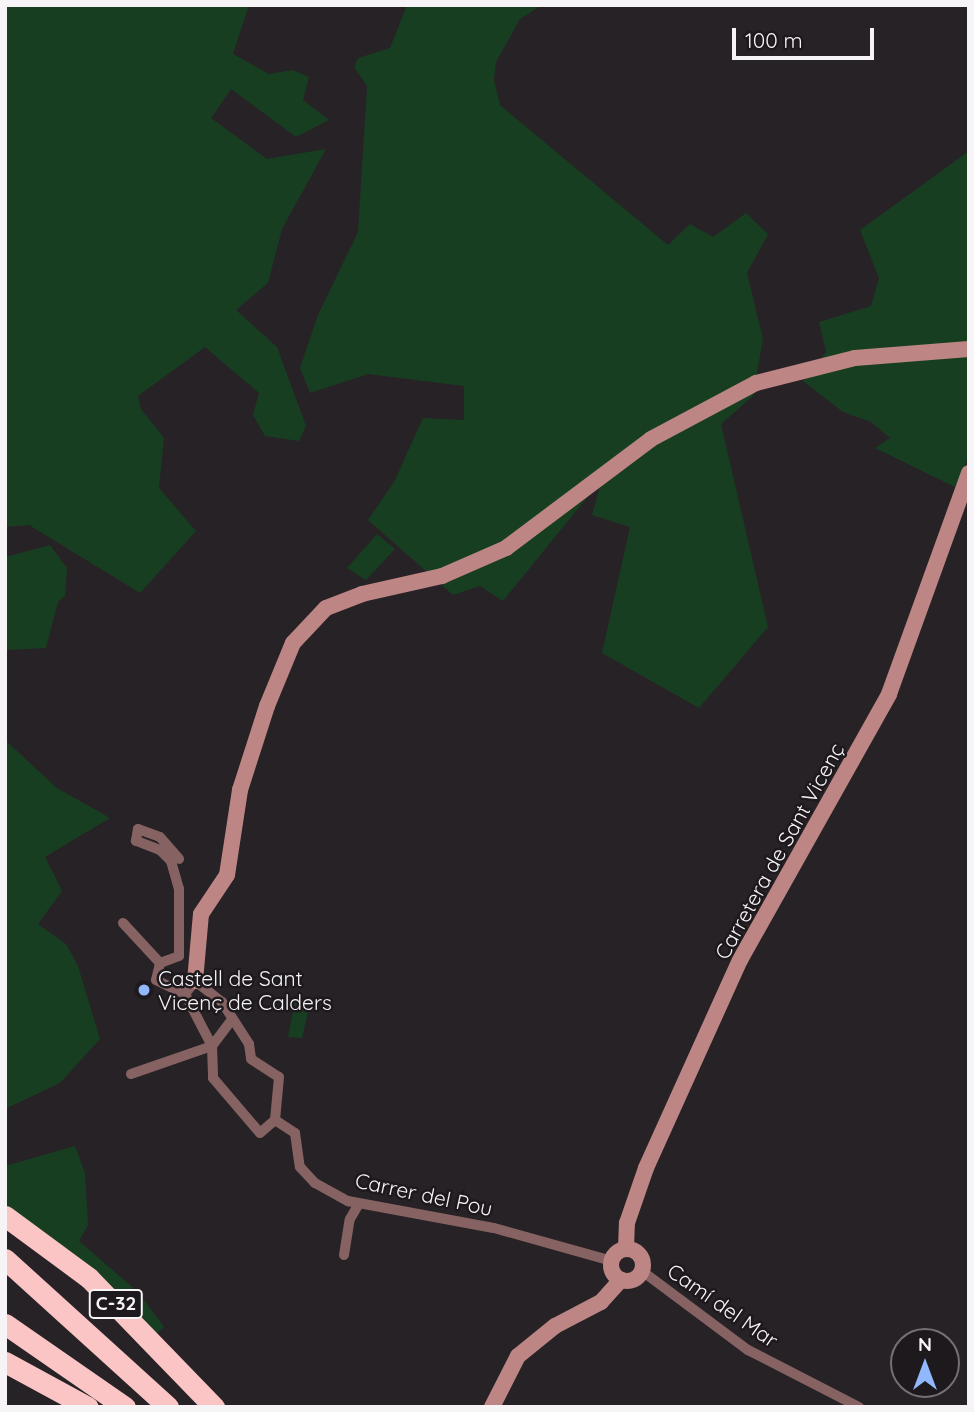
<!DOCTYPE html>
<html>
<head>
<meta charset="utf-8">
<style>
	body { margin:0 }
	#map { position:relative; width:974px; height:1412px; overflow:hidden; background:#272226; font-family:Quicksand,sans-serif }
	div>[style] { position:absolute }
	.green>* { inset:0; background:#183e21 }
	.street>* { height:10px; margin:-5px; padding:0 5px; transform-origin:5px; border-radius:5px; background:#866362 }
	.secondary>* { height:16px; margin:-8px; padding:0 8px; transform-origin:8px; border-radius:8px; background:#bd8685 }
	.secondary>.ring { margin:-8px; padding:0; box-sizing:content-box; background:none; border:16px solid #bd8685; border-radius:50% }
	.highway>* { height:21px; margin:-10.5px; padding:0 10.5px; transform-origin:10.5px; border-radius:10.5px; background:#fac5c4 }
	.dots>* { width:19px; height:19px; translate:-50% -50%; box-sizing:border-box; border:4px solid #1d191d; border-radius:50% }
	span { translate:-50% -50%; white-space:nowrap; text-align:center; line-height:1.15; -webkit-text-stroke:5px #1d191d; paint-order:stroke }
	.shield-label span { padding:2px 5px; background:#1d191d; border:2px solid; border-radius:5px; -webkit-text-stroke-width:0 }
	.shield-label { font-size:19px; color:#f7f4f7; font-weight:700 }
	.street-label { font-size:21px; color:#f7f4f7 }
	.poi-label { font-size:21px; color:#f7f4f7 }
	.left { translate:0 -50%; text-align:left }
	.frame { position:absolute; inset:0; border:7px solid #f7f4f7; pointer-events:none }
	.north { position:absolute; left:890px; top:1328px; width:70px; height:70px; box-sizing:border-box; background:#1d191d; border:2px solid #747174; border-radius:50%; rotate:0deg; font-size:19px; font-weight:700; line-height:28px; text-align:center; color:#f7f4f7 }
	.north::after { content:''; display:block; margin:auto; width:24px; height:32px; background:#91b8fd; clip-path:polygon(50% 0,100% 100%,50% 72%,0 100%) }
	.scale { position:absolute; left:732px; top:28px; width:142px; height:32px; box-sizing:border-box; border:4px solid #f7f4f7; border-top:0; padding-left:9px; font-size:21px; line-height:24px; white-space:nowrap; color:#f7f4f7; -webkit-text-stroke:5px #1d191d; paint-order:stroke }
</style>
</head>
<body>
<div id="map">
	<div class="green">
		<div style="clip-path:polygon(5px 5px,249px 5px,233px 54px,269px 74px,293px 70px,309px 77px,303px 100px,329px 120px,296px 137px,231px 89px,211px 118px,267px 159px,326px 149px,282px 229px,268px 283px,236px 310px,277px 347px,306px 426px,299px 441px,265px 436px,253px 415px,259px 393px,205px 347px,138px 396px,141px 409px,164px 438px,159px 488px,196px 531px,140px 593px,29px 525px,5px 527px)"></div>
		<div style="clip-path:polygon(407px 5px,542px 5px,520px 19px,496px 62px,494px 80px,500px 105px,668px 245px,690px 224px,713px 237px,746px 213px,768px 234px,747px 273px,763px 339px,753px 396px,721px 424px,768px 627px,699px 708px,602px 653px,630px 527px,592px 515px,602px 479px,503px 601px,480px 586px,453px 595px,368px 520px,394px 482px,423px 418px,464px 420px,464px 386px,368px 374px,310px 393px,300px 368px,318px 315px,358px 232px,367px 86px,354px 67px,358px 58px,390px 48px)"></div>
		<div style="clip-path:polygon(969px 151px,969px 456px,955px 487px,875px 448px,890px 438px,871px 422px,843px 412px,803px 381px,826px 352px,819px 322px,871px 306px,879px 278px,860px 230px)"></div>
		<div style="clip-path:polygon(377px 534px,395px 549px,366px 580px,347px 568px)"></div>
		<div style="clip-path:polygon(50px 545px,67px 568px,65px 596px,58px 602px,46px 648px,5px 650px,5px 557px)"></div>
		<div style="clip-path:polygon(5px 740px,57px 788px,110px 818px,45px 857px,62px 891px,38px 924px,66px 944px,78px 966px,100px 1039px,60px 1083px,5px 1109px)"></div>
		<div style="clip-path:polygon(295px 1001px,310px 1003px,302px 1038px,288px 1037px)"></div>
		<div style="clip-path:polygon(75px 1146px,85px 1173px,88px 1225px,79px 1241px,138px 1292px,164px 1327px,156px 1334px,5px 1209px,5px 1166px)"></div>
	</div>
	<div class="street">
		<div style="left:123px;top:923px;width:54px;rotate:47.2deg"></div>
		<div style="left:160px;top:963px;width:20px;rotate:-20deg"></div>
		<div style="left:179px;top:956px;width:67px;rotate:-90deg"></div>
		<div style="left:179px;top:889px;width:29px;rotate:-106deg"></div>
		<div style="left:171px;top:861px;width:16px;rotate:-135deg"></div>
		<div style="left:160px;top:850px;width:26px;rotate:-159deg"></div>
		<div style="left:136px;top:841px;width:12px;rotate:-81deg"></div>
		<div style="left:138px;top:829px;width:23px;rotate:20deg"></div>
		<div style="left:160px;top:837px;width:29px;rotate:49deg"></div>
		<div style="left:160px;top:963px;width:17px;rotate:103deg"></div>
		<div style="left:156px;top:980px;width:32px;rotate:26deg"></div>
		<div style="left:185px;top:994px;width:16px;rotate:-52deg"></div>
		<div style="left:195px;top:981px;width:34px;rotate:38deg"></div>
		<div style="left:222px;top:1002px;width:50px;rotate:57.3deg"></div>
		<div style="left:249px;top:1044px;width:15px;rotate:82deg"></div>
		<div style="left:251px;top:1059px;width:33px;rotate:33deg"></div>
		<div style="left:279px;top:1077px;width:43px;rotate:95.3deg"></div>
		<div style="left:185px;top:994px;width:59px;rotate:62.6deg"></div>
		<div style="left:212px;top:1046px;width:32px;rotate:88deg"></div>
		<div style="left:213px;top:1078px;width:72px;rotate:49.5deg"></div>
		<div style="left:260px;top:1133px;width:20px;rotate:-41deg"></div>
		<div style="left:212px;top:1046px;width:34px;rotate:-53deg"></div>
		<div style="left:131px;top:1074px;width:86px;rotate:-19.1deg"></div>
		<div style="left:275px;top:1120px;width:24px;rotate:33deg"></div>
		<div style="left:295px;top:1133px;width:34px;rotate:82deg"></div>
		<div style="left:300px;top:1167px;width:22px;rotate:47deg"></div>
		<div style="left:315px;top:1183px;width:38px;rotate:29deg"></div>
		<div style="left:348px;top:1201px;width:148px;rotate:10.5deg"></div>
		<div style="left:494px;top:1228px;width:123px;rotate:15.6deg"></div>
		<div style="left:344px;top:1255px;width:36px;rotate:-81deg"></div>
		<div style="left:350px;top:1219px;width:16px;rotate:-60deg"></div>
		<div style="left:642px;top:1271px;width:132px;rotate:36.7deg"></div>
		<div style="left:748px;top:1350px;width:125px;rotate:27.2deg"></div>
	</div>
	<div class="secondary">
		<div style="left:195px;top:981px;width:67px;rotate:-84.9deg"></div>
		<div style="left:201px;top:914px;width:47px;rotate:-56.3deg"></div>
		<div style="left:227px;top:875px;width:86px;rotate:-81.3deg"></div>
		<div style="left:240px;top:790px;width:88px;rotate:-72.2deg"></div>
		<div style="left:267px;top:706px;width:68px;rotate:-67.6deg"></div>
		<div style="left:293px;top:643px;width:48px;rotate:-46.7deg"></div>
		<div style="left:326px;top:608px;width:39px;rotate:-21deg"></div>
		<div style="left:362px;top:594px;width:82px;rotate:-12.7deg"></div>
		<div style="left:442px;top:576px;width:70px;rotate:-23.6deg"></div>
		<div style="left:506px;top:548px;width:181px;rotate:-36.9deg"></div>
		<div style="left:651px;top:439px;width:119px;rotate:-28.1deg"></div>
		<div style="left:756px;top:383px;width:102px;rotate:-14.2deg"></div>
		<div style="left:855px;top:358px;width:114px;rotate:-4.5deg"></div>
		<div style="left:626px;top:1249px;width:26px;rotate:-88deg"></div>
		<div style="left:627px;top:1223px;width:58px;rotate:-70.9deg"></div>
		<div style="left:646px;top:1168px;width:228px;rotate:-65.7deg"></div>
		<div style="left:740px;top:960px;width:305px;rotate:-60.7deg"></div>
		<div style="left:889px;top:694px;width:235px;rotate:-70.1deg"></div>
		<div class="ring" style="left:611px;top:1249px;width:16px;height:16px"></div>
		<div style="left:492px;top:1407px;width:57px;rotate:-63deg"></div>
		<div style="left:518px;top:1356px;width:48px;rotate:-39deg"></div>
		<div style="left:555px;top:1326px;width:52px;rotate:-27.6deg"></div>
		<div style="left:601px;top:1302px;width:30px;rotate:-48deg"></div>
	</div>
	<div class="highway">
		<div style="left:5px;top:1216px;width:104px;rotate:36.4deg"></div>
		<div style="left:89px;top:1278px;width:180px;rotate:45.9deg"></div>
		<div style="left:5px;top:1259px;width:220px;rotate:42.2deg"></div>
		<div style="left:5px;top:1324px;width:146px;rotate:34.7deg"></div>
		<div style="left:5px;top:1362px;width:94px;rotate:28.5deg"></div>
	</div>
	<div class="dots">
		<div style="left:144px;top:990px;background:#91b8fd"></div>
	</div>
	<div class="shield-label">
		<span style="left:116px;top:1304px">C-32</span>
	</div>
	<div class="street-label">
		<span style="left:779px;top:851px;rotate:-61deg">Carretera de Sant Vicenç</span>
		<span style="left:424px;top:1194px;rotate:12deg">Carrer del Pou</span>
		<span style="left:723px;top:1305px;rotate:35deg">Camí del Mar</span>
	</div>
	<div class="poi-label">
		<span class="left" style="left:158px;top:990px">Castell de Sant<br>Vicenç de Calders</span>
	</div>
	<div class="frame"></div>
	<div class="north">N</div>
	<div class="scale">100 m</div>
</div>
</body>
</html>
